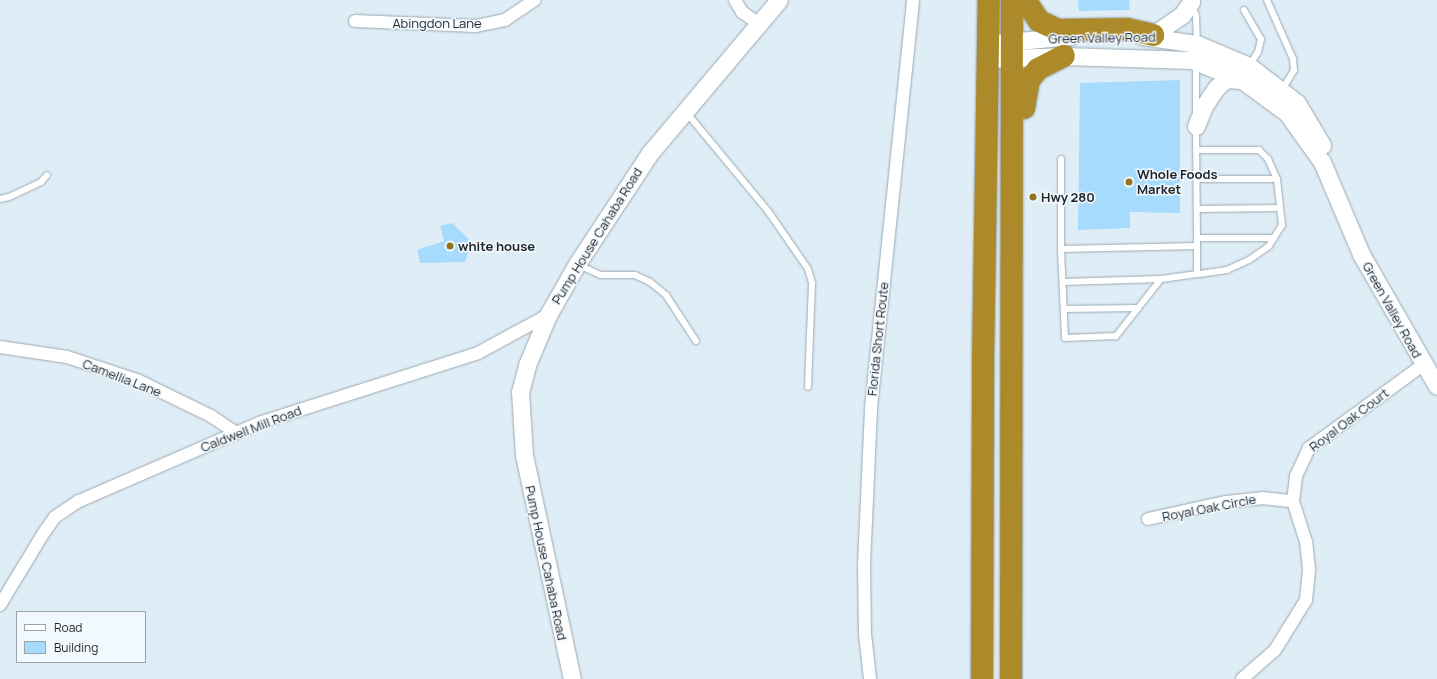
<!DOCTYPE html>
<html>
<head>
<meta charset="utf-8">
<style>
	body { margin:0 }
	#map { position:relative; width:1437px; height:679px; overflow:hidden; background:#dfedf6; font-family:Manrope,sans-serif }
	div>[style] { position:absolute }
	.building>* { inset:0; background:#a6dbfd }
	.roads { filter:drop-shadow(0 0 1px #9ca9b2) drop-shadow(0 0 1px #9ca9b2) }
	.lane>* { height:6px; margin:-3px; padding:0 3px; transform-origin:3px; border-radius:3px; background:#fff }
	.street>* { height:12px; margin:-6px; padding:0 6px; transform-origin:6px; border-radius:6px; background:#fff }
	.secondary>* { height:17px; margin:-8.5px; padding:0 8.5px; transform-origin:8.5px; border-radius:8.5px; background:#fff }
	.highway>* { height:22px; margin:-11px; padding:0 11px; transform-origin:11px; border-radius:11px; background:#ad8a29 }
	.dots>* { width:11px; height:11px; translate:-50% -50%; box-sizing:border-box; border:2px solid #f1f9ff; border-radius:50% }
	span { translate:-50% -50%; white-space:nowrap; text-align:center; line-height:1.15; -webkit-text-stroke:3px #f1f9ff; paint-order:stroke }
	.street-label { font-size:13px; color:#1f2427 }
	.poi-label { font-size:13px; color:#1f2427; font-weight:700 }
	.left { translate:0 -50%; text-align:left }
	.legend { position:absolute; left:16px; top:611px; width:130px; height:52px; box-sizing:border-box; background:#f1f9ff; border:1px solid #9da4a9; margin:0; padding:5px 7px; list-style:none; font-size:12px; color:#1f2427 }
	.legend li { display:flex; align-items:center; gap:8px; height:20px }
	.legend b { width:20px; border:1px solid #9da4a9 }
</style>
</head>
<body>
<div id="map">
	<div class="building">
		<div style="clip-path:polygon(1078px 0,1129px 0,1130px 10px,1079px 11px)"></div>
		<div style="clip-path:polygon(1180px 80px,1180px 213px,1130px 212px,1130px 228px,1078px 230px,1080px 83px)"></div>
		<div style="clip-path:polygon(452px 223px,472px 242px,465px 262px,420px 263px,417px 250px,444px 241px,440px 226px)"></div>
	</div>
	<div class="roads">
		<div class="lane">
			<div style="left:1267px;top:0;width:64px;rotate:66.2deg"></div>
			<div style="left:1293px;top:59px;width:11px;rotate:85deg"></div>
			<div style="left:1294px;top:70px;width:23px;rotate:121deg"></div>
			<div style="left:1192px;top:5px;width:12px;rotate:70deg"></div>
			<div style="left:1196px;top:16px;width:28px;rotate:88deg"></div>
			<div style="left:1244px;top:10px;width:34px;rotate:60deg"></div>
			<div style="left:1261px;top:39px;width:13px;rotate:103deg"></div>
			<div style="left:1258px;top:52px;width:17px;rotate:123deg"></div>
			<div style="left:1196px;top:63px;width:47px;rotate:90deg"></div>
			<div style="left:686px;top:112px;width:129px;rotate:50.4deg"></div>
			<div style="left:768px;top:211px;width:70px;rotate:55.4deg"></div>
			<div style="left:808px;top:269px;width:15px;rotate:74deg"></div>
			<div style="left:812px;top:283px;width:104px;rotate:92.2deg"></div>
			<div style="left:1196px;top:127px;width:111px;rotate:89.5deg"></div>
			<div style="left:1197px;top:238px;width:36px;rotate:90deg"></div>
			<div style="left:1197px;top:274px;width:36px;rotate:172deg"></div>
			<div style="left:1161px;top:279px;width:73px;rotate:128.3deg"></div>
			<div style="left:1116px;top:336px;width:51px;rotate:177.8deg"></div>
			<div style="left:1065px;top:338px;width:89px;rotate:-92.6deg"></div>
			<div style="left:1061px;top:249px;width:136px;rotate:-1.3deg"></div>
			<div style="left:1196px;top:150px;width:63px"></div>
			<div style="left:1259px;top:150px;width:13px;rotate:45deg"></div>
			<div style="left:1268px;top:159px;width:22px;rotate:66deg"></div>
			<div style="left:1277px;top:179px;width:46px;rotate:83.8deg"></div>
			<div style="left:1282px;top:225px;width:25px;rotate:122deg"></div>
			<div style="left:1269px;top:246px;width:24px;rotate:145deg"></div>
			<div style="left:1249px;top:260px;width:24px;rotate:156deg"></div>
			<div style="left:1227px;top:270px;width:30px;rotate:172deg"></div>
			<div style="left:1197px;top:179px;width:80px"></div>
			<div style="left:0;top:199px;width:9px;rotate:-13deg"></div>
			<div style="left:9px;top:197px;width:35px;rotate:-25deg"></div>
			<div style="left:41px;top:182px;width:9px;rotate:-49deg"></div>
			<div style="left:1197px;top:209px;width:83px;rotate:-0.7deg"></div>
			<div style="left:1197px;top:238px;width:77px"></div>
			<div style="left:1061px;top:249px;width:90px;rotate:-90deg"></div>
			<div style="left:579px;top:265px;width:23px;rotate:25deg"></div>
			<div style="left:600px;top:275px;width:35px"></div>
			<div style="left:635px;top:275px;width:17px;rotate:25deg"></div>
			<div style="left:650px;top:282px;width:21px;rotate:39deg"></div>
			<div style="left:666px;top:295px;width:55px;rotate:56.9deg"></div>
			<div style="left:1063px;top:282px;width:98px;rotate:-1.8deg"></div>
			<div style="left:1064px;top:309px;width:74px;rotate:-0.8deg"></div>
		</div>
		<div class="street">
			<div style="left:735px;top:0;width:14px;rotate:60deg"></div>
			<div style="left:742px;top:12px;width:21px;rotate:35deg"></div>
			<div style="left:355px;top:21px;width:121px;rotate:2.4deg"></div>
			<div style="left:476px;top:26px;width:30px;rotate:-12deg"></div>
			<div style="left:505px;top:20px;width:36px;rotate:-34deg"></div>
			<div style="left:0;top:347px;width:68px;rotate:8.5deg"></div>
			<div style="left:67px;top:357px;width:74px;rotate:18.2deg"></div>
			<div style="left:137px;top:380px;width:82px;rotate:25.9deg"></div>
			<div style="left:211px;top:416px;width:30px;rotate:34deg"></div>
			<div style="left:1148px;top:519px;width:80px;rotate:-12.3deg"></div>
			<div style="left:1226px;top:502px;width:36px;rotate:-6deg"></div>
			<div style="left:1262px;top:498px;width:31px;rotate:6deg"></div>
			<div style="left:0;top:605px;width:83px;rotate:-58.8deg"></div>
			<div style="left:43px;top:534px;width:21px;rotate:-55deg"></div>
			<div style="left:55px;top:517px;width:29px;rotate:-34deg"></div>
			<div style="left:79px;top:501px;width:196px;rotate:-23.4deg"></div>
			<div style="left:259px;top:423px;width:230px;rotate:-17.7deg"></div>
			<div style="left:478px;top:353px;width:80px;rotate:-28.5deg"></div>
			<div style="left:870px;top:679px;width:45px;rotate:-96.3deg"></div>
			<div style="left:865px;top:634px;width:70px;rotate:-90.8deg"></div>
			<div style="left:864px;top:564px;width:156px;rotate:-87.4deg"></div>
			<div style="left:871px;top:408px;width:410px;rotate:-84.1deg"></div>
			<div style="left:1242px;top:679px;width:44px;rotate:-41.3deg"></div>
			<div style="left:1275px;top:650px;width:59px;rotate:-58.2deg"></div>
			<div style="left:1306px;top:600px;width:31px;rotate:-84deg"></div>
			<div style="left:1309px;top:569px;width:27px;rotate:-96deg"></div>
			<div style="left:1306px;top:542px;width:43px;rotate:-107.6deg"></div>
			<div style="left:1293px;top:501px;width:25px;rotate:-83deg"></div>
			<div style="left:1296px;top:476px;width:31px;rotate:-65deg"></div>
			<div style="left:1309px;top:448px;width:141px;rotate:-36.1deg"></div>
		</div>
		<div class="secondary">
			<div style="left:1153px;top:35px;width:35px;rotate:-35deg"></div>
			<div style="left:1182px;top:15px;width:16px;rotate:-55deg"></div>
			<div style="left:1142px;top:36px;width:56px;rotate:8.3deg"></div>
			<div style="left:1197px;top:44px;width:56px;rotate:22.9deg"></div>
			<div style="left:1249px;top:66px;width:61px;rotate:37.6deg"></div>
			<div style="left:1297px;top:103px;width:49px;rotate:59.2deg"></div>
			<div style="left:988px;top:44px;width:83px;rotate:-5.5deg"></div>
			<div style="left:988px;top:59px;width:76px;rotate:-2.3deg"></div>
			<div style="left:1064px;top:56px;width:128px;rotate:1.8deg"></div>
			<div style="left:1192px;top:60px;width:54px;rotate:21.8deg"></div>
			<div style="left:1242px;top:80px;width:56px;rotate:36.3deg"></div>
			<div style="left:1287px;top:113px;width:60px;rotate:54.5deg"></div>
			<div style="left:1322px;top:162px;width:100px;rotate:67deg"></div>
			<div style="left:1361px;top:254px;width:152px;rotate:60.1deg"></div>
			<div style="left:1196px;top:126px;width:22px;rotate:-68deg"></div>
			<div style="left:1204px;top:106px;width:22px;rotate:-56deg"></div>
			<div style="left:1216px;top:88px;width:13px;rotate:-42deg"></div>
			<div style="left:1226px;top:79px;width:15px;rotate:4deg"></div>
			<div style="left:572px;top:679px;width:229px;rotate:-102.1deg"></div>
			<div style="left:524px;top:455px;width:63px;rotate:-93.6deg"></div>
			<div style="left:520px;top:392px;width:28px;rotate:-75deg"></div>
			<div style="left:527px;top:365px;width:54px;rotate:-67.2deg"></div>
			<div style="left:548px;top:315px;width:59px;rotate:-60.4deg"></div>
			<div style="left:577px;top:264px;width:133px;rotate:-56.7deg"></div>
			<div style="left:650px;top:153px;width:200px;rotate:-49.9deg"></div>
		</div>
		<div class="highway">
			<div style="left:1025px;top:0;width:25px;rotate:56deg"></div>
			<div style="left:1039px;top:21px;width:21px;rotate:25deg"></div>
			<div style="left:1058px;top:30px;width:69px;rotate:-0.8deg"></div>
			<div style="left:1127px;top:29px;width:27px;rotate:13deg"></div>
			<div style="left:1024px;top:108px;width:28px;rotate:-80deg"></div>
			<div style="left:1029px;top:80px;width:14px;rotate:-51deg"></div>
			<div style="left:1038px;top:69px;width:29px;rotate:-27deg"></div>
			<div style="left:982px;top:679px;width:317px;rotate:-89.8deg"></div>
			<div style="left:983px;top:362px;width:362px;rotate:-89.1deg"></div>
			<div style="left:1011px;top:679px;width:679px;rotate:-89.92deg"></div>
		</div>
	</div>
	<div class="dots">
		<div style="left:1129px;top:182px;background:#92741a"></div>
		<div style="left:1033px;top:197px;background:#92741a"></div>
		<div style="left:450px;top:246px;background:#92741a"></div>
	</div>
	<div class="street-label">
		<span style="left:437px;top:23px">Abingdon Lane</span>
		<span style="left:1102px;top:38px;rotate:-1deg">Green Valley Road</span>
		<span style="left:597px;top:236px;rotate:-58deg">Pump House Cahaba Road</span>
		<span style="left:1392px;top:310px;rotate:61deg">Green Valley Road</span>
		<span style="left:878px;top:339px;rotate:-84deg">Florida Short Route</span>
		<span style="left:122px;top:378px;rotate:21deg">Camellia Lane</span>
		<span style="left:1349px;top:420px;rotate:-37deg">Royal Oak Court</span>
		<span style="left:251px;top:429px;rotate:-21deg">Caldwell Mill Road</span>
		<span style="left:1209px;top:508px;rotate:-11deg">Royal Oak Circle</span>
		<span style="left:546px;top:563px;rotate:78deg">Pump House Cahaba Road</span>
	</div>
	<div class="poi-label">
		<span class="left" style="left:1137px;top:182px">Whole Foods<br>Market</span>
		<span class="left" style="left:1041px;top:197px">Hwy 280</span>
		<span class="left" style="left:458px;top:246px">white house</span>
	</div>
	<ul class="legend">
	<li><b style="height:5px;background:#fff"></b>Road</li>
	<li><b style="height:11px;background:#a6dbfd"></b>Building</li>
	</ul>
</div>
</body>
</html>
